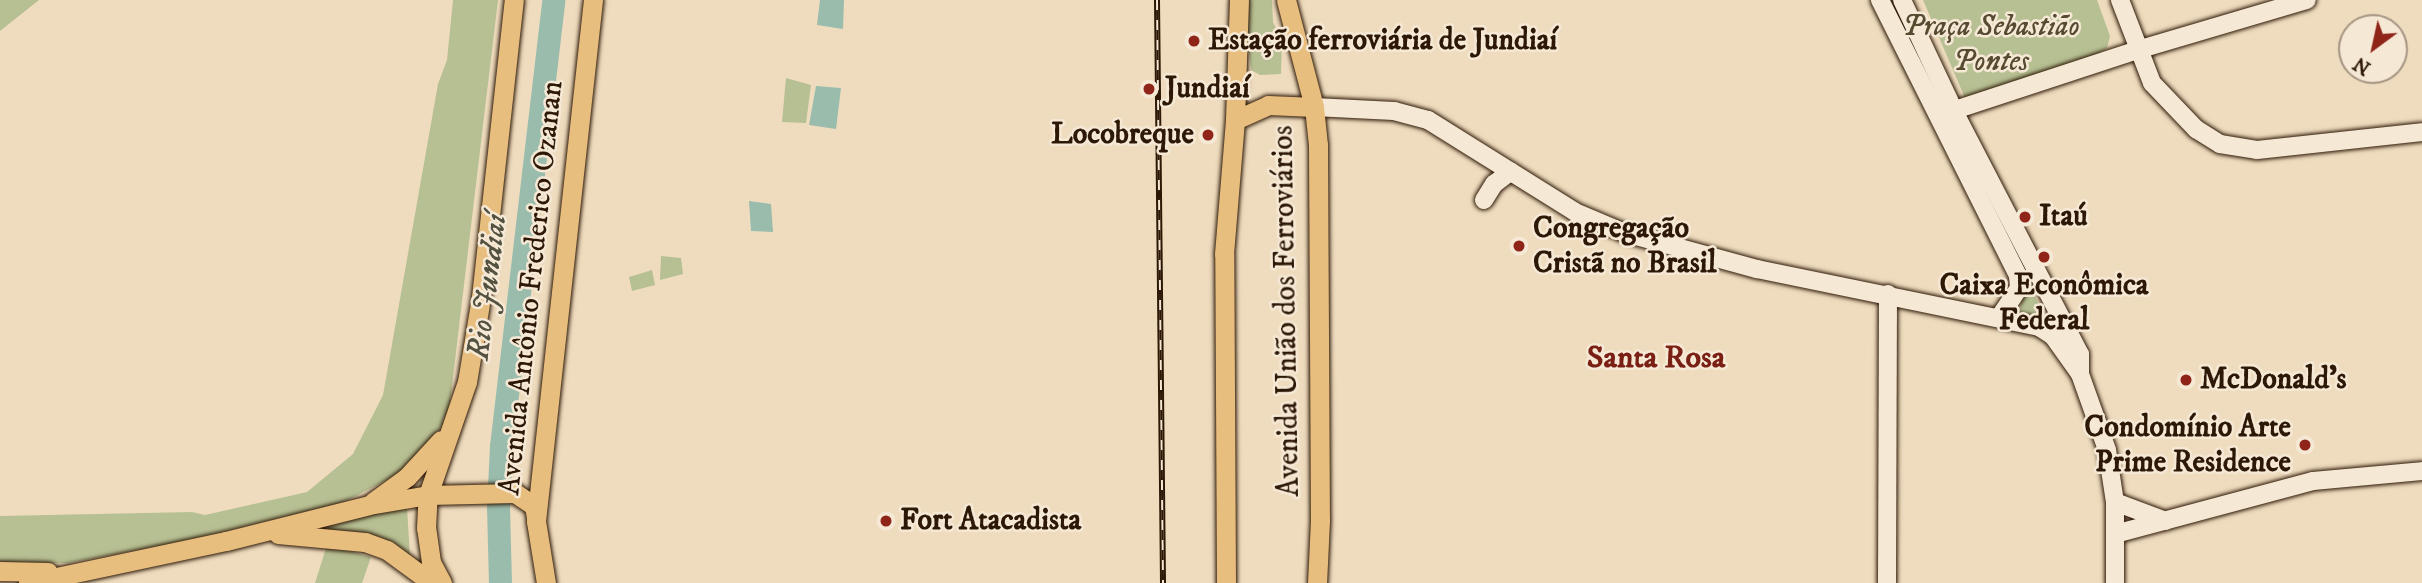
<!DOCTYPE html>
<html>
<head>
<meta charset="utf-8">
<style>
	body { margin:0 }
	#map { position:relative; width:2422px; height:583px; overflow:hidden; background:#efdcbe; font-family:"IM FELL DW Pica",serif }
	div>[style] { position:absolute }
	.green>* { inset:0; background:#b7c093 }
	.water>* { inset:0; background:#9abcad }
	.river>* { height:23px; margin:-11.5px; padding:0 11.5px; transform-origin:11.5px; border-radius:11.5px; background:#9abcad }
	.roads { filter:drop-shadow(0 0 2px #2d1806) drop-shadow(0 0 2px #2d1806) }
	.secondary>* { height:18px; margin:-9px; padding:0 9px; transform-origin:9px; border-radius:9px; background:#f5e8d5 }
	.primary>* { height:19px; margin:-9.5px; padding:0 9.5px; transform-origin:9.5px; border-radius:9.5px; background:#e8be7f }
	.rail>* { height:6px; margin-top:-3px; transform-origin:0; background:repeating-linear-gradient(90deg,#f5e8d5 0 10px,#2d1806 0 20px); box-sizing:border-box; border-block:2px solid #2d1806 }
	.dots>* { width:19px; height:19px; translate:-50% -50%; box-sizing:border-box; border:4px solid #f5e8d5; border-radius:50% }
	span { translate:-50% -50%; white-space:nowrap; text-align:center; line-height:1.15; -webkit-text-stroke:5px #f5e8d5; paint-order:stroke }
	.park-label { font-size:30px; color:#564a30; font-style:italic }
	.poi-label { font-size:30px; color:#2d1806; font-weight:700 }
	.left { translate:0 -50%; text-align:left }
	.right { translate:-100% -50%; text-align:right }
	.street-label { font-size:30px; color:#2d1806 }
	.water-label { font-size:32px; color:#535140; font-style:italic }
	.neighbourhood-label { font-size:32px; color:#7a1f14; font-weight:700 }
	.north { position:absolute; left:2338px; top:14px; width:70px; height:70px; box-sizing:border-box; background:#f5e8d5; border:2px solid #a59582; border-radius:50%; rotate:213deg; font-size:19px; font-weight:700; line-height:28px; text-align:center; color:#2d1806 }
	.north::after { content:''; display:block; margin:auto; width:24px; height:32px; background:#8f2418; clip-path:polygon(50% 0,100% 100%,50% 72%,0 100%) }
</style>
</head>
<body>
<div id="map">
	<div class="green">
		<div style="clip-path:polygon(0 0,39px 0,0 31px)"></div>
		<div style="clip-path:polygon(453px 0,498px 0,448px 419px,404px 471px,344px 502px,185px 541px,68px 563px,0 563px,0 516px,192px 512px,205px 515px,307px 492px,353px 454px,383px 395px,438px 84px,447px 60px)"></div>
		<div style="clip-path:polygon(1243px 0,1272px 0,1273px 22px,1282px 41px,1281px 74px,1260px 75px,1251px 70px)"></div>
		<div style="clip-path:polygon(1923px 0,2097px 0,2110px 36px,2107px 48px,2090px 58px,1965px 98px)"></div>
		<div style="clip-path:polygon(786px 78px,811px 85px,806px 123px,782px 122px)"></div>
		<div style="clip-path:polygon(661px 256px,681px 258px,683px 274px,660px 280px)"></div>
		<div style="clip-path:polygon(652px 270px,655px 285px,632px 291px,629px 277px)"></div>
		<div style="clip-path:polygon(2026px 278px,2047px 321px,2037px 316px,2019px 314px)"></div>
		<div style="clip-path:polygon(407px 507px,410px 557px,307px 528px)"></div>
		<div style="clip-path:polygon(327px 545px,371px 557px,362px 583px,315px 583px)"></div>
	</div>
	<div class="water">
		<div style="clip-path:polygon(820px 0,844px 0,843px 29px,817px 25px)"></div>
		<div style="clip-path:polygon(816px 86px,841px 88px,836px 129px,809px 125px)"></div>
		<div style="clip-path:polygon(749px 201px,771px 204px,773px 232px,751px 231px)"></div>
	</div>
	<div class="river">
		<div style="left:500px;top:583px;width:74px;rotate:-91.5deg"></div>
		<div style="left:498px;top:509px;width:63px;rotate:-87.3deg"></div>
		<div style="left:501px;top:446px;width:449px;rotate:-83.3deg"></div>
	</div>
	<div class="roads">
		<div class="secondary">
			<div style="left:1880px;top:0;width:309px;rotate:63.4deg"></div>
			<div style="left:2018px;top:276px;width:12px;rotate:85deg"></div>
			<div style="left:2019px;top:288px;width:36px;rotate:124deg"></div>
			<div style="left:1902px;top:0;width:134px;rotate:64.8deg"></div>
			<div style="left:1959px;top:121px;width:263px;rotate:62.6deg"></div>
			<div style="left:2080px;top:354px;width:20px;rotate:90deg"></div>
			<div style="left:2120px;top:0;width:89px;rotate:68.9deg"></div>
			<div style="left:2152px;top:83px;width:64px;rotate:46.3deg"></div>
			<div style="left:2196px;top:129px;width:28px;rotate:32deg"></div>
			<div style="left:2220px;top:144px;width:37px;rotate:9deg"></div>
			<div style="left:2257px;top:150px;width:166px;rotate:-6.2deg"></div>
			<div style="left:1314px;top:107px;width:80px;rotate:2.9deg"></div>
			<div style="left:1394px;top:111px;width:35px;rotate:15deg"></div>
			<div style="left:1428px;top:120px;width:173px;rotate:32deg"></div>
			<div style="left:1575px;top:212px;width:54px;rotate:22.8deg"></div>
			<div style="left:1625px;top:233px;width:137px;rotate:15.3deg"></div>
			<div style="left:1757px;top:269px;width:288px;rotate:11.6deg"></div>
			<div style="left:2039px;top:327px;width:17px;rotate:33deg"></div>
			<div style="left:2053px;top:336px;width:47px;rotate:54.6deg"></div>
			<div style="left:2080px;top:374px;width:81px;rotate:70.4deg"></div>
			<div style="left:2107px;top:450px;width:53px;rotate:81.3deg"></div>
			<div style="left:2115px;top:502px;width:81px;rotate:90deg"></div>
			<div style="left:1955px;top:110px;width:192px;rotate:-18.2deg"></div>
			<div style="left:2137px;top:50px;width:177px;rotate:-16.4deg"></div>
			<div style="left:1484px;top:200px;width:19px;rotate:-58deg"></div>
			<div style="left:1494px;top:184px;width:21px;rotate:-37deg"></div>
			<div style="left:2115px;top:502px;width:54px;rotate:20.4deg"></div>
			<div style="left:2115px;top:534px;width:205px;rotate:-15deg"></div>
			<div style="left:2313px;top:481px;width:109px;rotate:-5.2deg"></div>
			<div style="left:1887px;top:583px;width:289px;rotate:-89.8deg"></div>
		</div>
		<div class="primary">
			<div style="left:1286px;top:0;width:111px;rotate:75.3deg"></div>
			<div style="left:1314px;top:107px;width:38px;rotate:84deg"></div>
			<div style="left:1318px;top:145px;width:375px;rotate:89.7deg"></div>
			<div style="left:1320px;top:520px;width:63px;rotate:92.7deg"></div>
			<div style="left:1235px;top:120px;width:36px;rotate:-24deg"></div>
			<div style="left:1268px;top:105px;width:46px;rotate:2.5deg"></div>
			<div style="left:373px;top:502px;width:42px;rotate:-36.3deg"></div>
			<div style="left:407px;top:477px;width:50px;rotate:-47.4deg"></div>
			<div style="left:278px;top:534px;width:87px;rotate:5.3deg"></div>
			<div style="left:365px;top:542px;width:23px;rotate:20deg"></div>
			<div style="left:387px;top:550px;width:56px;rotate:36.3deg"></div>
			<div style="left:0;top:571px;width:48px;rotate:1.2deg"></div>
			<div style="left:28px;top:583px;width:202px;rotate:-12deg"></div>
			<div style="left:226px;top:541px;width:147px;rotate:-14.1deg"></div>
			<div style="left:369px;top:505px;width:60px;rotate:-9.6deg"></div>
			<div style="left:428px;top:495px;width:87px;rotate:-1.3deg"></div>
			<div style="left:515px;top:493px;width:23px;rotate:34deg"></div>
			<div style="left:534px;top:506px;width:11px;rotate:80deg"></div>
			<div style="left:442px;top:583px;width:24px;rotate:-118deg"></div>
			<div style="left:431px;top:562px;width:34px;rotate:-98deg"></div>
			<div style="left:426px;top:528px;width:33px;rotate:-87deg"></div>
			<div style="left:428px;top:495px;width:120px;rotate:-71deg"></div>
			<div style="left:467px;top:382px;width:86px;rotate:-80.6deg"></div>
			<div style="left:481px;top:297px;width:299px;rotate:-83.7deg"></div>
			<div style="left:546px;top:583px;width:63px;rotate:-99.2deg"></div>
			<div style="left:536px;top:521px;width:524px;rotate:-83.76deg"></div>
			<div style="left:1226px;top:583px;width:329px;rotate:-90.3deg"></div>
			<div style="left:1224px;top:254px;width:134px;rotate:-85.3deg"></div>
			<div style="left:1235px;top:120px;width:120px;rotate:-88.1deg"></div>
		</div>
	</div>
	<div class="rail">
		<div style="left:1157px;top:0;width:583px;rotate:89.41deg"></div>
	</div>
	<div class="dots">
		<div style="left:1194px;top:41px;background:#8f2418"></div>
		<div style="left:1149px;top:89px;background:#8f2418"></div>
		<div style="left:1208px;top:135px;background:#8f2418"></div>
		<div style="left:2025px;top:217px;background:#8f2418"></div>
		<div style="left:1519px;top:246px;background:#8f2418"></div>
		<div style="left:2044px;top:257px;background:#8f2418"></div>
		<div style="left:2186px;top:380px;background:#8f2418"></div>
		<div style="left:2305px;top:445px;background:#8f2418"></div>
		<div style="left:886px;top:521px;background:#8f2418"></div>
	</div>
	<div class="park-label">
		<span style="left:1991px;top:44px">Praça Sebastião<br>Pontes</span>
	</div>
	<div class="poi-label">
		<span class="left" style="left:1208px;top:41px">Estação ferroviária de Jundiaí</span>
		<span class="left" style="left:1165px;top:89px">Jundiaí</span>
		<span class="right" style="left:1194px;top:135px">Locobreque</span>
		<span class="left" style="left:2039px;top:217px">Itaú</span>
		<span class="left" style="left:1533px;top:246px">Congregação<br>Cristã no Brasil</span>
		<span style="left:2044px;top:303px">Caixa Econômica<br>Federal</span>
		<span class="left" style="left:2200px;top:380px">McDonald's</span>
		<span class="right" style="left:2291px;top:445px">Condomínio Arte<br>Prime Residence</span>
		<span class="left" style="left:900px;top:521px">Fort Atacadista</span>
	</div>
	<div class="street-label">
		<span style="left:532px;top:288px;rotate:-84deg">Avenida Antônio Frederico Ozanan</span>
		<span style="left:1287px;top:311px;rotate:-91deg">Avenida União dos Ferroviários</span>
	</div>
	<div class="water-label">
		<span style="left:488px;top:287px;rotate:-83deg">Rio Jundiaí</span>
	</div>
	<div class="neighbourhood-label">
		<span style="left:1656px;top:358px">Santa Rosa</span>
	</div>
	<div class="north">N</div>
</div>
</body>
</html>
